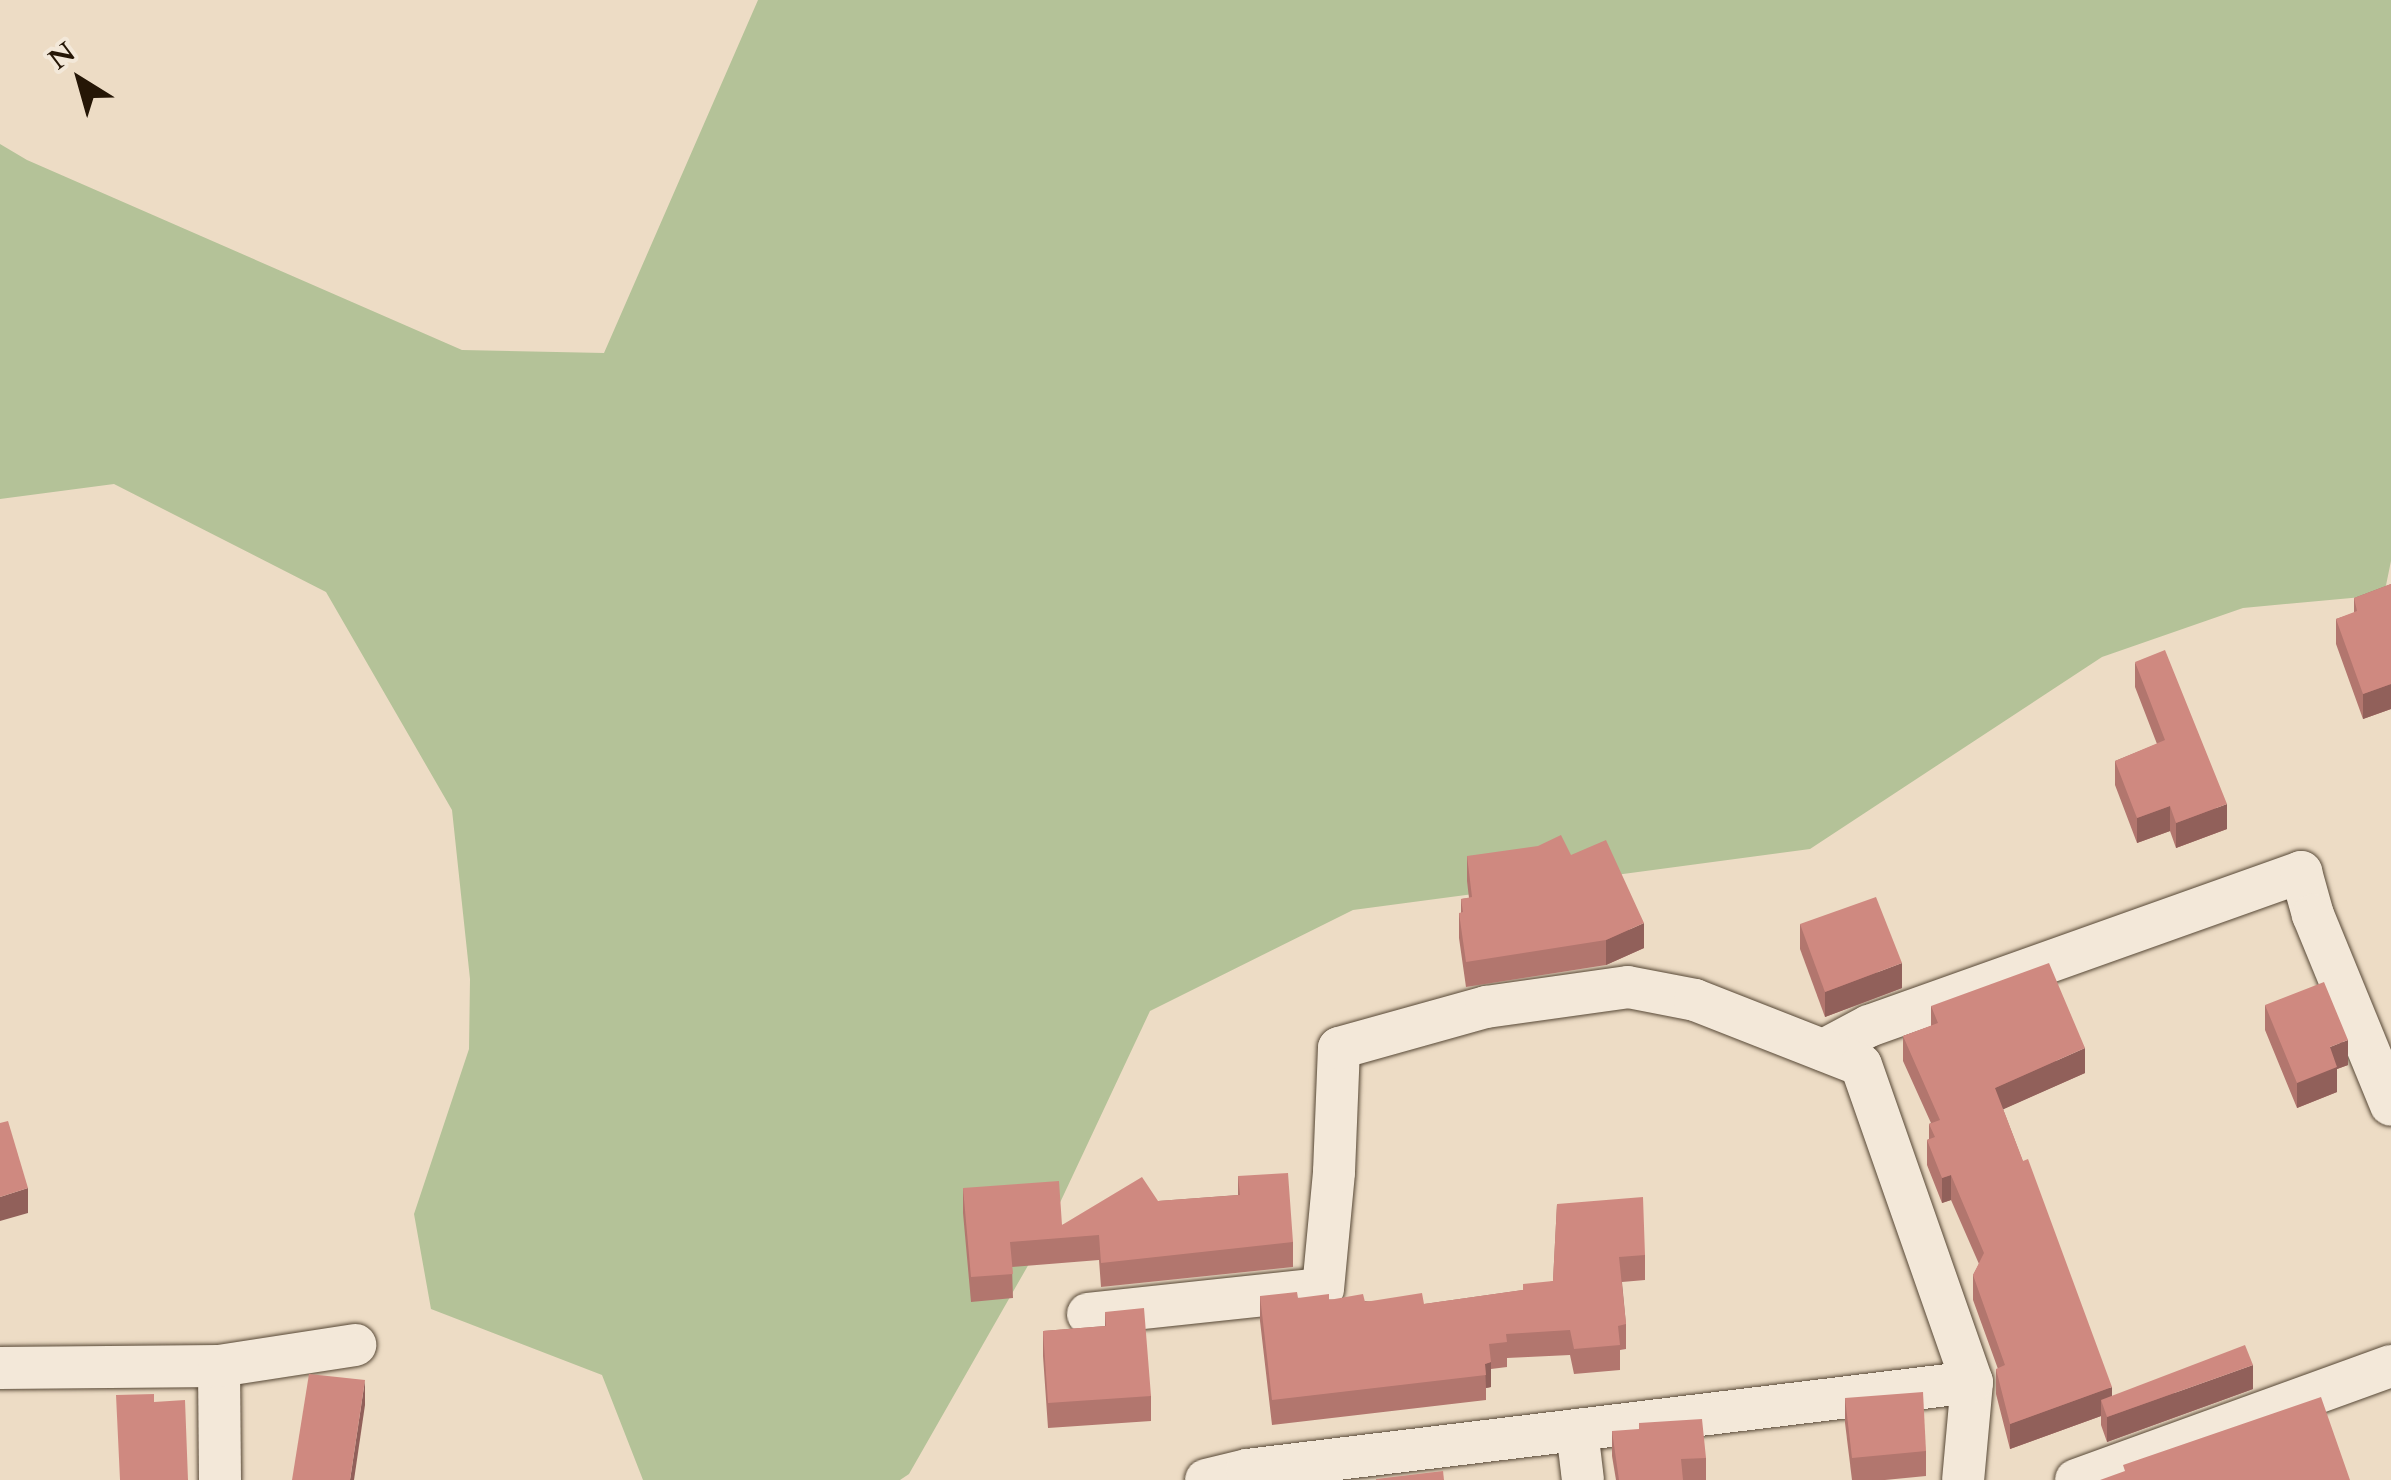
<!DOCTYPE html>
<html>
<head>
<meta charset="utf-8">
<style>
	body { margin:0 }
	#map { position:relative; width:2391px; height:1480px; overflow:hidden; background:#eddcc5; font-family:Cardo,serif }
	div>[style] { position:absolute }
	.green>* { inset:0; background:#b4c298 }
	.roads { filter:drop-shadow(0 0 2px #574836) drop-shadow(0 0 2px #574836) }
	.minor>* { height:42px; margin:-21px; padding:0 21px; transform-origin:21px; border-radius:21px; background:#f3e8d9 }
	.wall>* { inset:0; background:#b2766e }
	.shaded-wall>* { inset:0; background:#91605a }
	.building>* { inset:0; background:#cf8980 }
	span { translate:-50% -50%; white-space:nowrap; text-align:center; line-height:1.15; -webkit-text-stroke:8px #f3e8d9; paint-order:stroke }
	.north { position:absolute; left:30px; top:30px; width:100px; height:100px; -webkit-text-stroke:8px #f3e8d9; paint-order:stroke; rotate:323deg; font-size:28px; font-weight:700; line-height:40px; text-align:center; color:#251606 }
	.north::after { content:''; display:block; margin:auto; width:35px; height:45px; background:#251606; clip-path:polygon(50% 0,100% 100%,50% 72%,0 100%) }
</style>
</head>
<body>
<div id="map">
	<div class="green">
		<div style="clip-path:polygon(758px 0,2391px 0,2391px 561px,2384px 595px,2243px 608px,2102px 657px,1810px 849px,1353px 910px,1150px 1011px,1042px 1241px,909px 1474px,900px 1480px,643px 1480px,602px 1375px,431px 1309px,414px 1214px,469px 1049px,470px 979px,452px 810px,326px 592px,114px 484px,0 499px,0 144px,27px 160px,462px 350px,604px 353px)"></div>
	</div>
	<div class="roads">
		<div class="minor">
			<div style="left:1824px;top:1050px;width:51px;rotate:-28.1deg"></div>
			<div style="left:1869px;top:1026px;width:459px;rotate:-19.6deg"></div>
			<div style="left:2301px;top:872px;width:45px;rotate:74.4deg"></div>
			<div style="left:2313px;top:915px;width:205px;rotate:67.7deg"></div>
			<div style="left:1088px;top:1314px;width:236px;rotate:-6.1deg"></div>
			<div style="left:1323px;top:1289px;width:118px;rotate:-84.6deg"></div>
			<div style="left:1334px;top:1172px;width:124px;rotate:-87.7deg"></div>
			<div style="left:1339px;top:1048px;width:153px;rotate:-15.6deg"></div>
			<div style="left:1486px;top:1007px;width:143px;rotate:-8deg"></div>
			<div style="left:1628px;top:987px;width:68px;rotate:11deg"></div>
			<div style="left:1695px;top:1000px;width:178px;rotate:21.4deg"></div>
			<div style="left:1861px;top:1065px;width:336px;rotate:70.7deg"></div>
			<div style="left:1972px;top:1382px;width:98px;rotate:95.2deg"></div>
			<div style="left:219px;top:1366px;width:114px;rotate:89.5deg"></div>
			<div style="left:0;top:1368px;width:219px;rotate:-0.5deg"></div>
			<div style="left:219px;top:1366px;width:138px;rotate:-8.8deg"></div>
			<div style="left:1577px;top:1430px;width:50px;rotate:83.2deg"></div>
			<div style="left:1206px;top:1480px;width:42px;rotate:-13.7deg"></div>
			<div style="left:1247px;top:1470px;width:730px;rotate:-6.92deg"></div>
			<div style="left:2076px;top:1480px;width:335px;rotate:-19.9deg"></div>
		</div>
	</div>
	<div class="wall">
		<div style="clip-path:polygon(2391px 584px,2391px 709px,2363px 719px,2336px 644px,2336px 619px,2354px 613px,2354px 598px)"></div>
		<div style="clip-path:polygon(2135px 662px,2227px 829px,2176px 848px,2170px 831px,2137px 843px,2115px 785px,2115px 761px,2157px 744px,2135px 687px)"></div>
		<div style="clip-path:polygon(1571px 855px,1644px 948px,1606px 965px,1466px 987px,1459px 938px,1459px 913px,1461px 913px,1461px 899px,1469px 898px,1467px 881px,1467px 856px)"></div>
		<div style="clip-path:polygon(1800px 924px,1902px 988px,1825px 1017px,1800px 949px)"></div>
		<div style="clip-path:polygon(2265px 1005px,2348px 1065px,2337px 1069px,2337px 1092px,2297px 1108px,2265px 1030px)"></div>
		<div style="clip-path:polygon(1931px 1006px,2085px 1073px,2003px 1109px,2112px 1396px,2253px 1389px,2107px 1442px,2101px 1425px,2101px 1416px,2010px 1449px,1996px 1394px,1996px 1369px,1998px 1369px,1973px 1300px,1973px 1275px,1979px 1264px,1951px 1200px,1942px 1203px,1927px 1165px,1927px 1140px,1929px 1139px,1929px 1124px,1931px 1123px,1903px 1061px,1903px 1036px,1931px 1026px)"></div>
		<div style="clip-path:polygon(1238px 1176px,1293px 1242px,1293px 1267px,1101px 1287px,1099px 1260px,1012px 1267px,1013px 1298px,971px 1302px,963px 1213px,963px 1188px,1062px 1225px,1158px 1201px,1238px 1195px)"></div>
		<div style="clip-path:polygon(1557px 1204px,1645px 1255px,1645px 1280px,1622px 1282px,1626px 1324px,1626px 1349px,1620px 1350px,1620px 1370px,1574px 1374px,1570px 1355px,1507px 1358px,1507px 1367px,1491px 1369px,1491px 1387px,1486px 1388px,1486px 1400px,1272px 1425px,1260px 1321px,1260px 1296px,1424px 1304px,1523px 1290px,1553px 1281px)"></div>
		<div style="clip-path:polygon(1105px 1312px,1151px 1396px,1151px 1421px,1048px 1428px,1043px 1356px,1043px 1331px,1105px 1326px)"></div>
		<div style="clip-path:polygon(1845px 1398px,1926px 1451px,1926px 1476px,1885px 1480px,1852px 1480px,1845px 1423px)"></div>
		<div style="clip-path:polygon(1612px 1431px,1706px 1458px,1706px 1480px,1616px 1480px,1612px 1456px)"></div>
	</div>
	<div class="shaded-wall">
		<div style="clip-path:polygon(2391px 684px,2391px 709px,2363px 719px,2363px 694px)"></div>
		<div style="clip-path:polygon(2227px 804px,2227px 829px,2176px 848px,2176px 823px)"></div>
		<div style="clip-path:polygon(2170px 806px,2170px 831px,2137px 843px,2137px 818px)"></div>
		<div style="clip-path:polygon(1644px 923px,1644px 948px,1606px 965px,1606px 940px)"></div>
		<div style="clip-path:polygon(1902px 963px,1902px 988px,1825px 1017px,1825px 992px)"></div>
		<div style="clip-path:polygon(2348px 1040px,2348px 1065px,2337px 1069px,2337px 1092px,2297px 1108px,2297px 1083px,2330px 1047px)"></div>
		<div style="clip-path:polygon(2085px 1048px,2085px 1073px,1995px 1113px,1995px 1088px)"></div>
		<div style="clip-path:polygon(1951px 1175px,1951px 1200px,1942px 1203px,1942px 1178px)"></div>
		<div style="clip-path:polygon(28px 1188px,28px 1213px,0 1221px,0 1197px)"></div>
		<div style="clip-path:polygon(1491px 1362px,1491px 1387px,1486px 1388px,1485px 1364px)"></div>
		<div style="clip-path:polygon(2253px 1365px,2253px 1389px,2107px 1442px,2107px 1417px)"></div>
		<div style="clip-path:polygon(365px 1380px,365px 1405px,354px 1480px,350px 1480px)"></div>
		<div style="clip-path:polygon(2112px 1387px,2112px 1412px,2101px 1400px,2101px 1416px,2010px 1449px,2010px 1424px)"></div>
	</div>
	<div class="building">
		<div style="clip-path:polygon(2391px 584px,2391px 684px,2363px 694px,2336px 619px,2357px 611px,2354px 598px)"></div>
		<div style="clip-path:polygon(2165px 650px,2227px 804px,2176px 823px,2170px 806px,2137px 818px,2115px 761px,2165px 740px,2135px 662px)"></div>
		<div style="clip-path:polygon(1561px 835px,1571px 855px,1606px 840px,1644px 923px,1606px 940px,1466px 962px,1459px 913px,1463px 912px,1461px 899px,1472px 897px,1467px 856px,1538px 846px)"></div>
		<div style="clip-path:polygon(1876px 897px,1902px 963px,1825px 992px,1800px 924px)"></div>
		<div style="clip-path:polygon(2049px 963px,2085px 1048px,1995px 1088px,2023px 1161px,2028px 1159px,2112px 1387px,2010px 1424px,1996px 1369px,2005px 1365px,1973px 1275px,1984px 1253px,1951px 1175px,1942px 1178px,1927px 1140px,1935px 1137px,1929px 1124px,1940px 1120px,1903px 1036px,1938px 1023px,1931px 1006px)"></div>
		<div style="clip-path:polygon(2324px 982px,2348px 1040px,2330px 1047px,2337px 1067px,2297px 1083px,2265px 1005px)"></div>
		<div style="clip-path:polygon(8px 1121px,28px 1188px,0 1197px,0 1123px)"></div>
		<div style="clip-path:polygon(1288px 1173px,1293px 1242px,1101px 1263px,1099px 1235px,1010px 1242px,1013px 1274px,971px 1277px,963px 1188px,1059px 1181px,1062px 1225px,1142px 1177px,1158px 1201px,1240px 1195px,1238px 1176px)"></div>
		<div style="clip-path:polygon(1643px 1197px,1645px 1255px,1619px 1257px,1626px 1324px,1618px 1326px,1620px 1345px,1574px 1349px,1570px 1330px,1506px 1334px,1507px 1342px,1489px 1344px,1491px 1362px,1485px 1364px,1486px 1375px,1272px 1400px,1260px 1296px,1297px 1292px,1298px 1298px,1329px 1294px,1329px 1300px,1363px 1294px,1365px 1302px,1422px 1293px,1424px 1304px,1523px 1290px,1523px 1284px,1553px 1281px,1557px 1204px)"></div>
		<div style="clip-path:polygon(1144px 1308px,1151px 1396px,1048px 1403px,1043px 1331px,1106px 1326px,1105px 1312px)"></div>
		<div style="clip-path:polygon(2245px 1345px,2253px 1365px,2107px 1417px,2101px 1400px)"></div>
		<div style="clip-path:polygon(309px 1374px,365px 1380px,350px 1480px,292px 1480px)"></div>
		<div style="clip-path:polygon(1923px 1392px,1926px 1451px,1852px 1458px,1845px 1398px)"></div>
		<div style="clip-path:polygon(154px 1394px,154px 1402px,185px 1400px,188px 1480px,120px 1480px,116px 1395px)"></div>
		<div style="clip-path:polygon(2321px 1397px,2350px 1480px,2100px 1480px,2125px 1471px,2123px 1465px)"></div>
		<div style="clip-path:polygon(1702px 1419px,1706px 1458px,1681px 1459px,1683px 1480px,1619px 1480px,1612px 1431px,1639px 1429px,1639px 1423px)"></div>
		<div style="clip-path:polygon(1443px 1471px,1444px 1480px,1376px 1480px,1376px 1479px)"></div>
	</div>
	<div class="north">N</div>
</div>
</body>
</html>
